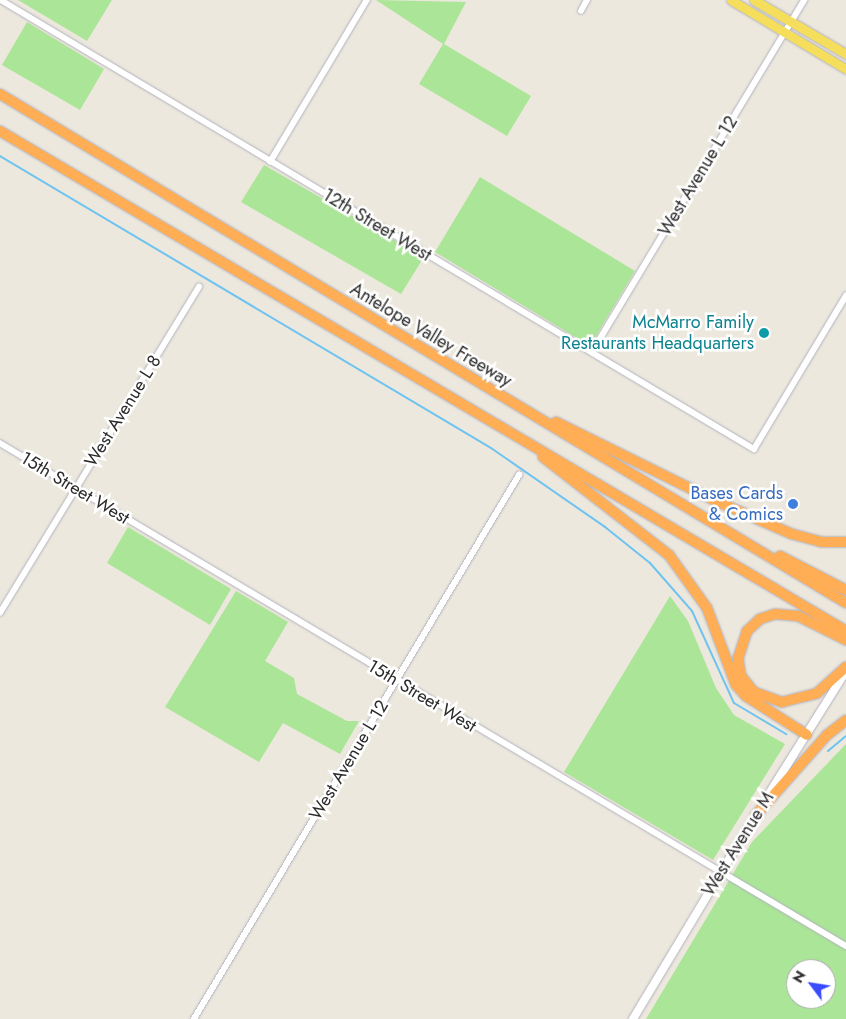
<!DOCTYPE html>
<html>
<head>
<meta charset="utf-8">
<style>
	body { margin:0 }
	#map { position:relative; width:846px; height:1019px; overflow:hidden; background:#ede8dd; font-family:Jost,sans-serif }
	div>[style] { position:absolute }
	.green>* { inset:0; background:#abe598 }
	.stream>* { height:2px; margin:-1px; padding:0 1px; transform-origin:1px; border-radius:1px; background:#6ec3f1 }
	.roads { filter:drop-shadow(0 0 1px #b1b2bf) drop-shadow(0 0 1px #b1b2bf) }
	.minor>* { height:5.5px; margin:-2.75px; padding:0 2.75px; transform-origin:2.75px; border-radius:2.75px; background:#fff }
	.secondary>* { height:8px; margin:-4px; padding:0 4px; transform-origin:4px; border-radius:4px; background:#fff }
	.primary>* { height:9px; margin:-4.5px; padding:0 4.5px; transform-origin:4.5px; border-radius:4.5px; background:#f4de5b }
	.motorway>* { height:10px; margin:-5px; padding:0 5px; transform-origin:5px; border-radius:5px; background:#ffae56 }
	.dots>* { width:14px; height:14px; translate:-50% -50%; box-sizing:border-box; border:2px solid #fff; border-radius:50% }
	span { translate:-50% -50%; white-space:nowrap; text-align:center; line-height:1.15; -webkit-text-stroke:5px #fff; paint-order:stroke }
	.street-label { font-size:18px; color:#2b2b2b }
	.culture-label { font-size:18px; color:#0d838f }
	.right { translate:-100% -50%; text-align:right }
	.shop-label { font-size:18px; color:#366cbe }
	.north { position:absolute; left:786px; top:959px; width:50px; height:50px; box-sizing:border-box; background:#fff; border:1px solid #aaa; border-radius:50%; rotate:301deg; font-size:14px; font-weight:700; line-height:20px; text-align:center; color:#2b2b2b }
	.north::after { content:''; display:block; margin:auto; width:18px; height:22px; background:#394dfe; clip-path:polygon(50% 0,100% 100%,50% 72%,0 100%) }
</style>
</head>
<body>
<div id="map">
	<div class="green">
		<div style="clip-path:polygon(18px 0,112px 0,87px 41px)"></div>
		<div style="clip-path:polygon(376px 0,466px 2px,444px 44px,531px 96px,507px 136px,419px 84px,443px 44px)"></div>
		<div style="clip-path:polygon(27px 22px,104px 69px,80px 110px,2px 65px)"></div>
		<div style="clip-path:polygon(264px 165px,424px 257px,401px 294px,241px 202px)"></div>
		<div style="clip-path:polygon(480px 177px,635px 271px,590px 346px,435px 252px)"></div>
		<div style="clip-path:polygon(128px 527px,231px 589px,210px 625px,107px 563px)"></div>
		<div style="clip-path:polygon(236px 591px,288px 622px,265px 661px,294px 678px,297px 694px,347px 721px,359px 721px,340px 754px,283px 723px,259px 762px,165px 707px)"></div>
		<div style="clip-path:polygon(670px 596px,688px 621px,716px 688px,734px 715px,785px 744px,713px 860px,564px 772px)"></div>
		<div style="clip-path:polygon(evenodd,846px 744px,846px 1019px,646px 1019px,752px 842px,846px 744px,796px 969px,826px 969px,826px 999px,796px 999px,796px 969px)"></div>
	</div>
	<div class="stream">
		<div style="left:0;top:156px;width:571px;rotate:30.74deg"></div>
		<div style="left:491px;top:448px;width:139px;rotate:34.7deg"></div>
		<div style="left:605px;top:527px;width:58px;rotate:38.7deg"></div>
		<div style="left:650px;top:563px;width:64px;rotate:48.8deg"></div>
		<div style="left:692px;top:611px;width:101px;rotate:65.5deg"></div>
		<div style="left:734px;top:703px;width:61px;rotate:30.8deg"></div>
		<div style="left:828px;top:751px;width:23px;rotate:-40deg"></div>
	</div>
	<div class="roads">
		<div class="minor">
			<div style="left:1px;top:0;width:877px;rotate:30.81deg"></div>
			<div style="left:754px;top:449px;width:179px;rotate:-59deg"></div>
			<div style="left:581px;top:11px;width:13px;rotate:-61deg"></div>
			<div style="left:270px;top:162px;width:189px;rotate:-59.1deg"></div>
			<div style="left:592px;top:352px;width:411px;rotate:-58.9deg"></div>
			<div style="left:0;top:443px;width:984px;rotate:30.73deg"></div>
			<div style="left:0;top:613px;width:382px;rotate:-58.6deg"></div>
			<div style="left:194px;top:1019px;width:634px;rotate:-59.14deg"></div>
		</div>
		<div class="secondary">
			<div style="left:767px;top:797px;width:149px;rotate:-57.9deg"></div>
			<div style="left:633px;top:1019px;width:240px;rotate:-59deg"></div>
		</div>
		<div class="primary">
			<div style="left:731px;top:0;width:134px;rotate:31deg"></div>
			<div style="left:754px;top:0;width:107px;rotate:30.4deg"></div>
		</div>
		<div class="motorway">
			<div style="left:0;top:94px;width:987px;rotate:31.03deg"></div>
			<div style="left:0;top:131px;width:983px;rotate:30.58deg"></div>
			<div style="left:556px;top:422px;width:178px;rotate:26.3deg"></div>
			<div style="left:716px;top:501px;width:83px;rotate:23.5deg"></div>
			<div style="left:792px;top:534px;width:30px;rotate:15deg"></div>
			<div style="left:821px;top:542px;width:25px"></div>
			<div style="left:543px;top:457px;width:160px;rotate:37.9deg"></div>
			<div style="left:669px;top:555px;width:65px;rotate:54.4deg"></div>
			<div style="left:707px;top:608px;width:82px;rotate:69.4deg"></div>
			<div style="left:736px;top:685px;width:15px;rotate:48deg"></div>
			<div style="left:746px;top:696px;width:72px;rotate:32.6deg"></div>
			<div style="left:780px;top:556px;width:74px;rotate:27.3deg"></div>
			<div style="left:846px;top:640px;width:54px;rotate:-153.4deg"></div>
			<div style="left:798px;top:616px;width:23px;rotate:-175deg"></div>
			<div style="left:775px;top:614px;width:16px;rotate:162deg"></div>
			<div style="left:760px;top:619px;width:18px;rotate:137deg"></div>
			<div style="left:747px;top:631px;width:28px;rotate:108deg"></div>
			<div style="left:738px;top:658px;width:18px;rotate:81deg"></div>
			<div style="left:741px;top:676px;width:21px;rotate:51deg"></div>
			<div style="left:754px;top:692px;width:30px;rotate:20deg"></div>
			<div style="left:782px;top:702px;width:36px;rotate:-14deg"></div>
			<div style="left:817px;top:693px;width:39px;rotate:-42deg"></div>
			<div style="left:755px;top:816px;width:108px;rotate:-48.4deg"></div>
			<div style="left:827px;top:735px;width:24px;rotate:-38deg"></div>
		</div>
	</div>
	<div class="dots">
		<div style="left:764px;top:333px;background:#0f9aa8"></div>
		<div style="left:793px;top:504px;background:#3f7fe0"></div>
	</div>
	<div class="street-label">
		<span style="left:698px;top:176px;rotate:-59deg">West Avenue L 12</span>
		<span style="left:377px;top:225px;rotate:31deg">12th Street West</span>
		<span style="left:431px;top:335px;rotate:31deg">Antelope Valley Freeway</span>
		<span style="left:123px;top:411px;rotate:-58deg">West Avenue L 8</span>
		<span style="left:75px;top:488px;rotate:31deg">15th Street West</span>
		<span style="left:422px;top:696px;rotate:31deg">15th Street West</span>
		<span style="left:349px;top:760px;rotate:-59deg">West Avenue L 12</span>
		<span style="left:738px;top:844px;rotate:-58deg">West Avenue M</span>
	</div>
	<div class="culture-label">
		<span class="right" style="left:754px;top:333px">McMarro Family<br>Restaurants Headquarters</span>
	</div>
	<div class="shop-label">
		<span class="right" style="left:783px;top:504px">Bases Cards<br>&amp; Comics</span>
	</div>
	<div class="north">N</div>
</div>
</body>
</html>
